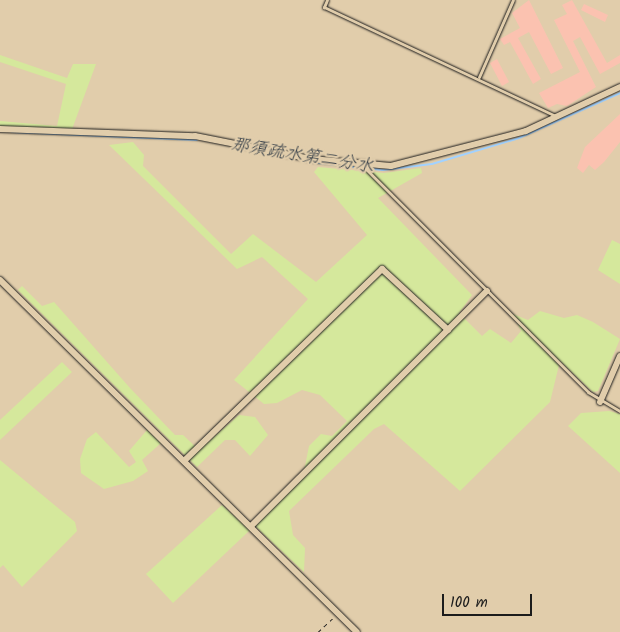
<!DOCTYPE html>
<html>
<head>
<meta charset="utf-8">
<style>
	body { margin:0 }
	#map { position:relative; width:620px; height:632px; overflow:hidden; background:#e1cdab; font-family:Kalam,"Klee One",sans-serif }
	div>[style] { position:absolute }
	.green>* { inset:0; background:#d5e89c }
	.stream>* { height:2px; margin:-1px; padding:0 1px; transform-origin:1px; border-radius:1px; background:#a2d2ff }
	.building>* { inset:0; background:#fbc2b0 }
	.path>* { height:1px; margin-top:-0.5px; transform-origin:0; background:repeating-linear-gradient(90deg,#1c1c1c 0 4px,transparent 0 8px) }
	.roads { filter:drop-shadow(0 0 1px #1c1c1c) drop-shadow(0 0 1px #1c1c1c) }
	.service>* { height:3px; margin:-1.5px; padding:0 1.5px; transform-origin:1.5px; border-radius:1.5px; background:#e1cdab }
	.minor>* { height:6px; margin:-3px; padding:0 3px; transform-origin:3px; border-radius:3px; background:#e1cdab }
	span { translate:-50% -50%; white-space:nowrap; text-align:center; line-height:1.15; -webkit-text-stroke:4.5px #e1cdab; paint-order:stroke }
	.water-label { font-size:18px; color:#374049; font-style:italic }
	.scale { position:absolute; left:442px; top:594px; width:90px; height:22px; box-sizing:border-box; border:2px solid #1c1c1c; border-top:0; padding-left:6px; font-size:15px; line-height:18px; white-space:nowrap; color:#1c1c1c; -webkit-text-stroke:4px #e1cdab; paint-order:stroke }
</style>
</head>
<body>
<div id="map">
	<div class="green">
		<div style="clip-path:polygon(0 55px,67px 78px,73px 64px,96px 64px,71px 132px,0 126px,0 121px,57px 126px,66px 84px,0 62px)"></div>
		<div style="clip-path:polygon(133px 142px,144px 155px,143px 166px,231px 254px,253px 234px,316px 282px,367px 235px,314px 172px,318px 167px,384px 173px,421px 168px,422px 173px,378px 198px,472px 295px,459px 313px,482px 336px,490px 329px,511px 343px,521px 331px,513px 314px,528px 320px,540px 311px,564px 318px,577px 315px,593px 322px,620px 339px,598px 391px,593px 392px,560px 361px,550px 402px,460px 491px,384px 424px,374px 429px,289px 511px,293px 535px,305px 548px,304px 572px,255px 526px,304px 471px,309px 446px,321px 434px,332px 436px,347px 421px,320px 395px,302px 390px,277px 403px,264px 404px,234px 380px,308px 299px,262px 257px,237px 269px,109px 145px)"></div>
		<div style="clip-path:polygon(612px 240px,620px 244px,620px 284px,598px 270px)"></div>
		<div style="clip-path:polygon(22px 286px,42px 306px,54px 302px,130px 388px,175px 435px,183px 435px,199px 450px,239px 415px,255px 417px,268px 435px,250px 456px,235px 440px,225px 440px,197px 467px,18px 290px)"></div>
		<div style="clip-path:polygon(62px 362px,72px 372px,0 440px,0 420px)"></div>
		<div style="clip-path:polygon(609px 411px,620px 414px,620px 473px,568px 426px,581px 413px)"></div>
		<div style="clip-path:polygon(147px 430px,161px 443px,142px 460px,148px 471px,133px 481px,104px 489px,81px 473px,80px 459px,87px 439px,96px 432px,129px 467px,136px 462px,129px 451px)"></div>
		<div style="clip-path:polygon(0 460px,75px 522px,77px 531px,22px 587px,3px 565px,0 568px)"></div>
		<div style="clip-path:polygon(222px 505px,250px 530px,173px 603px,146px 574px)"></div>
	</div>
	<div class="stream">
		<div style="left:12px;top:132px;width:185px;rotate:2.5deg"></div>
		<div style="left:310px;top:162px;width:73px;rotate:6.3deg"></div>
		<div style="left:383px;top:170px;width:49px;rotate:-7deg"></div>
		<div style="left:432px;top:164px;width:91px;rotate:-16.6deg"></div>
		<div style="left:519px;top:138px;width:111px;rotate:-24deg"></div>
	</div>
	<div class="building">
		<div style="clip-path:polygon(529px 0,563px 68px,551px 74px,529px 32px,518px 38px,541px 79px,533px 84px,510px 42px,504px 45px,500px 39px,520px 28px,512px 13px)"></div>
		<div style="clip-path:polygon(572px 0,607px 63px,620px 55px,620px 63px,600px 74px,580px 37px,573px 41px,596px 87px,567px 106px,557px 104px,548px 108px,539px 93px,580px 72px,554px 20px,567px 14px,562px 5px)"></div>
		<div style="clip-path:polygon(584px 4px,608px 15px,605px 22px,581px 10px)"></div>
		<div style="clip-path:polygon(497px 59px,509px 82px,502px 86px,490px 63px)"></div>
		<div style="clip-path:polygon(620px 114px,620px 142px,604px 162px,595px 170px,589px 165px,583px 173px,577px 168px,585px 147px)"></div>
	</div>
	<div class="path">
		<div style="left:318px;top:632px;width:22px;rotate:-43deg"></div>
	</div>
	<div class="roads">
		<div class="service">
			<div style="left:327px;top:0;width:8px;rotate:113deg"></div>
			<div style="left:324px;top:7px;width:256px;rotate:25.2deg"></div>
			<div style="left:479px;top:77px;width:84px;rotate:-66.2deg"></div>
			<div style="left:363px;top:166px;width:319px;rotate:45.1deg"></div>
			<div style="left:588px;top:392px;width:37px;rotate:31deg"></div>
		</div>
		<div class="minor">
			<div style="left:0;top:129px;width:195px;rotate:2.1deg"></div>
			<div style="left:195px;top:136px;width:118px;rotate:11.2deg"></div>
			<div style="left:311px;top:159px;width:80px;rotate:5deg"></div>
			<div style="left:391px;top:166px;width:139px;rotate:-14.5deg"></div>
			<div style="left:526px;top:131px;width:104px;rotate:-25.1deg"></div>
			<div style="left:0;top:280px;width:501px;rotate:44.6deg"></div>
			<div style="left:600px;top:402px;width:50px;rotate:-66.5deg"></div>
			<div style="left:184px;top:461px;width:276px;rotate:-44.1deg"></div>
			<div style="left:382px;top:269px;width:90px;rotate:42.7deg"></div>
			<div style="left:251px;top:526px;width:333px;rotate:-44.9deg"></div>
		</div>
	</div>
	<div class="water-label">
		<span style="left:302px;top:157px;rotate:9deg">那須疏水第二分水</span>
	</div>
	<div class="scale">100 m</div>
</div>
</body>
</html>
